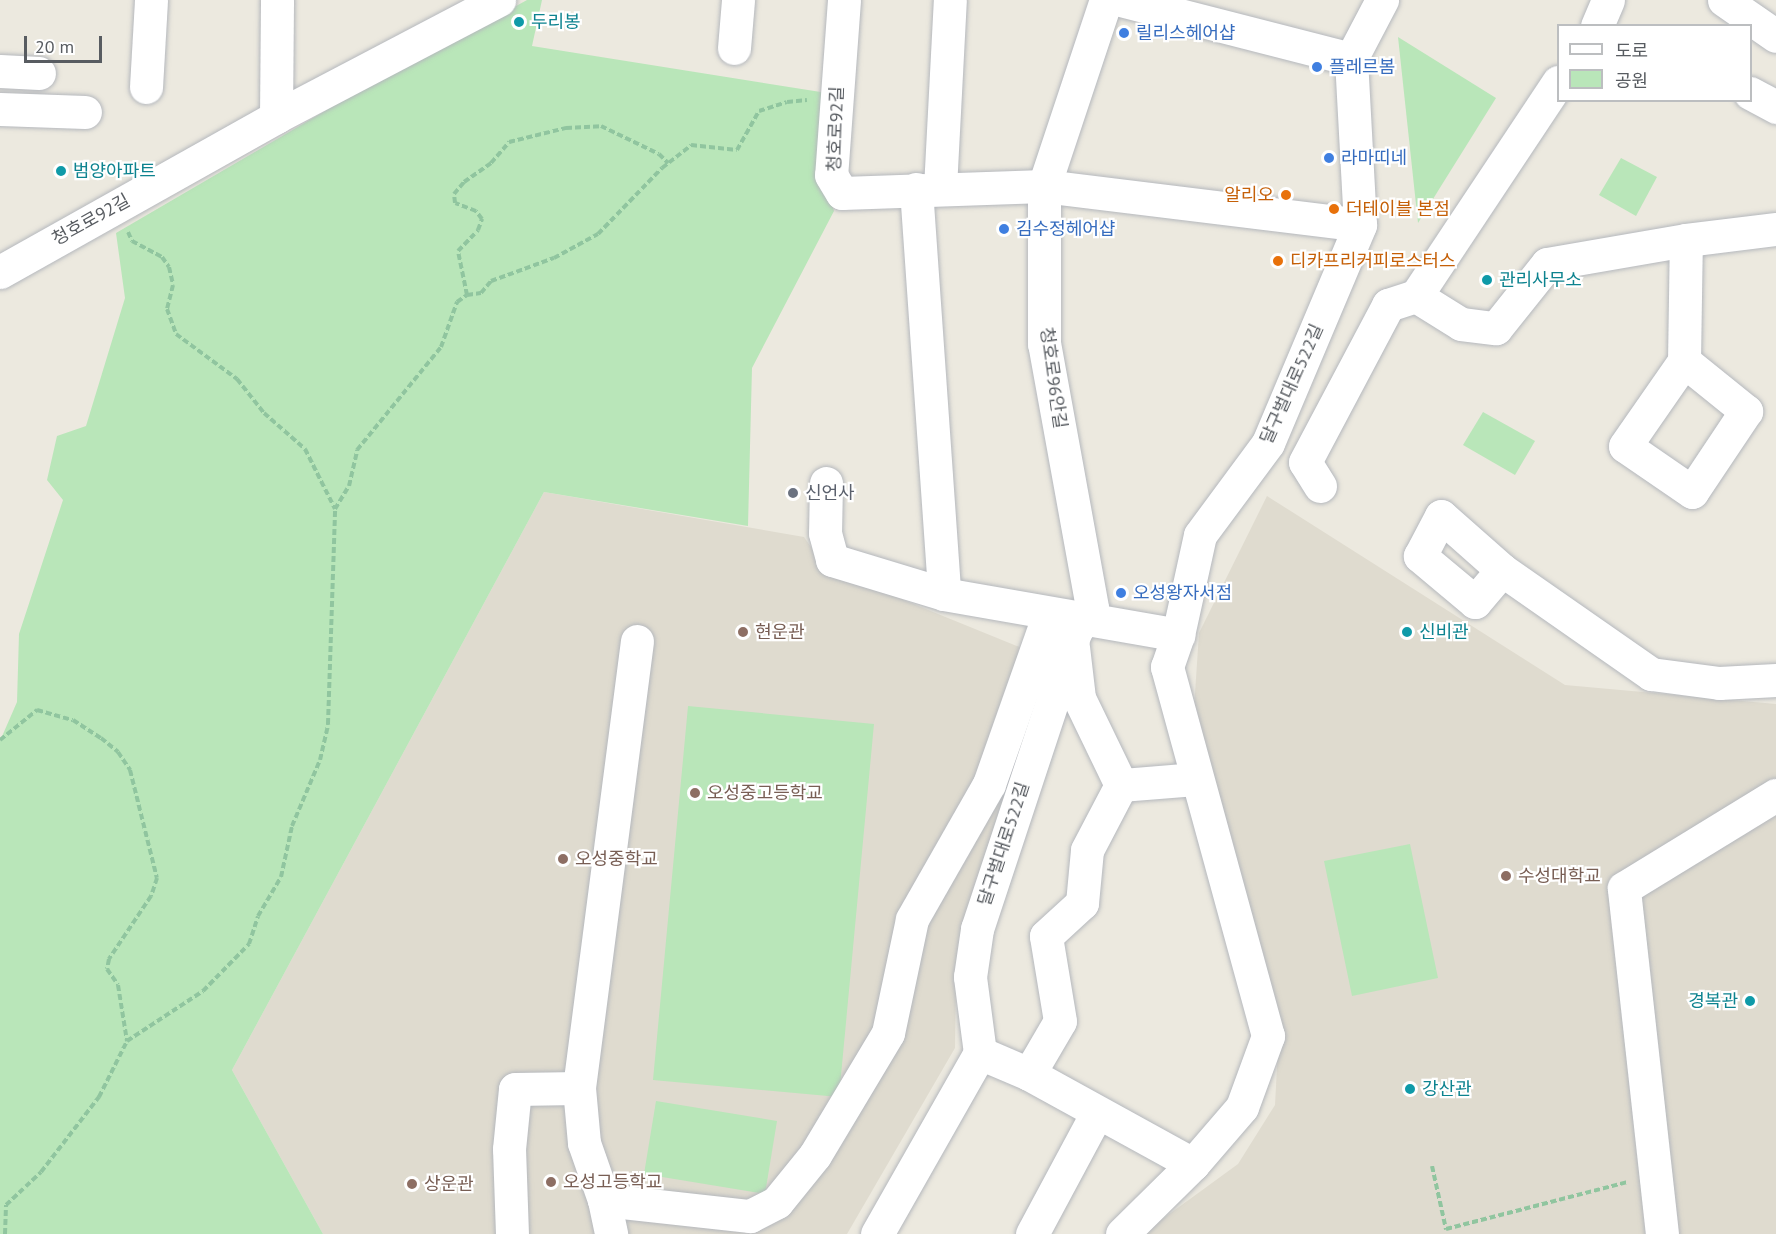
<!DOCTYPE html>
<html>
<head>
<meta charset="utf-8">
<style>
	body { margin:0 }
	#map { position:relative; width:1776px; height:1234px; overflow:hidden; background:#ece9df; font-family:"PT Sans","Noto Sans KR",sans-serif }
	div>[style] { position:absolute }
	.education>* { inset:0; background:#dfdbcf }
	.green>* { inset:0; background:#b9e6b9 }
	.path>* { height:4px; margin-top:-2px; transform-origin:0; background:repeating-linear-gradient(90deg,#90c59f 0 6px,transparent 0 9px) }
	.roads { filter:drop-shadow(0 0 2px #b5b8bd) drop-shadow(0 0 2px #b5b8bd) }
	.minor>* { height:33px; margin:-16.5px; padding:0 16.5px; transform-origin:16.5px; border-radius:16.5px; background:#fff }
	.dots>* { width:16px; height:16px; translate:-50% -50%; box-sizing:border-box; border:3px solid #fff; border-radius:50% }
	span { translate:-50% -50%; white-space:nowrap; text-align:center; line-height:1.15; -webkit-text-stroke:4.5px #fff; paint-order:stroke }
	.culture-label { font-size:18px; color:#0d838f }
	.left { translate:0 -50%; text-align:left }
	.right { translate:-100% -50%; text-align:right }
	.shop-label { font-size:18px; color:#366cbe }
	.street-label { font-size:18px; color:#585c61 }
	.food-label { font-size:18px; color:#c56008 }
	.worship-label { font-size:18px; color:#5b616d }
	.education-label { font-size:18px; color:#785e54 }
	.legend { position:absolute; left:1557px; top:24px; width:195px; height:78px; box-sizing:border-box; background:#fff; border:2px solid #bcbec0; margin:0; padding:8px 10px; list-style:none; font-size:18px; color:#585c61 }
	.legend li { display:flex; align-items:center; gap:12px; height:30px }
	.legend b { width:30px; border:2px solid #bcbec0 }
	.scale { position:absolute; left:24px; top:36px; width:78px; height:27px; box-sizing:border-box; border:3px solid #585c61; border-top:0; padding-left:8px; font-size:18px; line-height:21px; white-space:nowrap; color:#585c61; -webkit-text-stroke:4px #fff; paint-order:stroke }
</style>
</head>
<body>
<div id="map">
	<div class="education">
		<div style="clip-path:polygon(544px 492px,804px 537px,825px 568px,1054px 661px,956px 979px,955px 1048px,847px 1234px,323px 1234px,232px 1070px)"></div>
		<div style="clip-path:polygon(1267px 496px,1565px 685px,1776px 704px,1776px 1234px,1142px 1234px,1238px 1164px,1275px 1105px,1279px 1029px,1193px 724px,1199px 633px)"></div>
	</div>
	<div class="green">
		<div style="clip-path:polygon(527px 0,542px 0,532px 46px,827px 93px,822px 168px,834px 211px,752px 368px,748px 526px,544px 492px,232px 1070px,323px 1234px,0 1234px,0 741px,17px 702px,19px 634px,63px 500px,47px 480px,57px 436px,86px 426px,125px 298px,116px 233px,330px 108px)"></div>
		<div style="clip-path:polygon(1398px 37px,1496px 98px,1418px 223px)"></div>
		<div style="clip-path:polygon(1621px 158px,1657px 177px,1636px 216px,1599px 195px)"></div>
		<div style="clip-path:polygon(1483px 412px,1535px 441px,1515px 475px,1463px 445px)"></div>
		<div style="clip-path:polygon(688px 706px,874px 724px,839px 1097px,653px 1080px)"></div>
		<div style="clip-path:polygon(1410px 844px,1438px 978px,1352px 996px,1324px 861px)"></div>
		<div style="clip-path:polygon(656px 1101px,777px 1121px,765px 1194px,644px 1174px)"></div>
	</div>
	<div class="path">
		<div style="left:128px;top:232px;width:10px;rotate:66deg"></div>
		<div style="left:132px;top:241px;width:34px;rotate:28deg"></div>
		<div style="left:162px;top:257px;width:12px;rotate:55deg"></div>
		<div style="left:169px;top:267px;width:18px;rotate:77deg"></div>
		<div style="left:173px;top:285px;width:25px;rotate:104deg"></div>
		<div style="left:167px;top:309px;width:27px;rotate:70deg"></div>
		<div style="left:176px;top:334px;width:76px;rotate:36.4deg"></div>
		<div style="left:237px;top:379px;width:43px;rotate:51.5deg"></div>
		<div style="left:264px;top:413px;width:55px;rotate:41.3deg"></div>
		<div style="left:305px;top:449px;width:67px;rotate:63.4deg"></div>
		<div style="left:467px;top:295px;width:45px;rotate:-101.6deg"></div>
		<div style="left:458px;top:251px;width:29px;rotate:-46deg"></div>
		<div style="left:478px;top:230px;width:12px;rotate:-70deg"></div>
		<div style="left:482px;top:219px;width:10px;rotate:-127deg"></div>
		<div style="left:476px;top:211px;width:22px;rotate:-159deg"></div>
		<div style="left:455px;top:203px;width:9px;rotate:-96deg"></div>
		<div style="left:454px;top:194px;width:16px;rotate:-50deg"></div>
		<div style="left:464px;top:182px;width:33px;rotate:-35deg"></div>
		<div style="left:491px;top:163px;width:28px;rotate:-49deg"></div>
		<div style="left:509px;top:142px;width:59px;rotate:-13.8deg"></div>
		<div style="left:566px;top:128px;width:35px;rotate:-3deg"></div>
		<div style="left:601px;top:126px;width:64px;rotate:25.8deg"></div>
		<div style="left:659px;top:154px;width:13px;rotate:45deg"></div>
		<div style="left:0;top:740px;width:48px;rotate:-39deg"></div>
		<div style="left:37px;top:710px;width:37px;rotate:16deg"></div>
		<div style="left:73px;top:720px;width:33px;rotate:33deg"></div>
		<div style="left:101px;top:738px;width:22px;rotate:39deg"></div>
		<div style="left:118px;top:752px;width:22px;rotate:56deg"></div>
		<div style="left:130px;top:770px;width:111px;rotate:76deg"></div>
		<div style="left:157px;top:878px;width:19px;rotate:108deg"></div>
		<div style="left:151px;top:896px;width:76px;rotate:123.7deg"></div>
		<div style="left:109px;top:959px;width:10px;rotate:101deg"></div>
		<div style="left:107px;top:969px;width:19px;rotate:55deg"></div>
		<div style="left:118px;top:985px;width:57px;rotate:80.9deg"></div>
		<div style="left:1432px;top:1166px;width:65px;rotate:77.5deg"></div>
		<div style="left:1446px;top:1229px;width:188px;rotate:-14.5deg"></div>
		<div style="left:5px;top:1234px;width:29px;rotate:-88deg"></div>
		<div style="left:6px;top:1205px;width:48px;rotate:-43.3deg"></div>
		<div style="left:41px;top:1172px;width:95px;rotate:-52.3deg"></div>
		<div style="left:99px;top:1097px;width:63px;rotate:-63.4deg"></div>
		<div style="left:127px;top:1041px;width:91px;rotate:-33.3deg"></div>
		<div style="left:203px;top:991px;width:66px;rotate:-45.6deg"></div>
		<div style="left:249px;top:944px;width:29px;rotate:-72deg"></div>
		<div style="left:258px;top:916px;width:45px;rotate:-59.5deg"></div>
		<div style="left:281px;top:877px;width:52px;rotate:-77.8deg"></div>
		<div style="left:292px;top:826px;width:72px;rotate:-67deg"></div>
		<div style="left:320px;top:760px;width:37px;rotate:-77deg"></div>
		<div style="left:328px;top:724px;width:215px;rotate:-88.1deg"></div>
		<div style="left:335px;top:509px;width:27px;rotate:-59deg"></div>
		<div style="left:349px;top:486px;width:37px;rotate:-77deg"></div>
		<div style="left:357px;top:450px;width:133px;rotate:-50.8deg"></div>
		<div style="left:441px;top:347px;width:48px;rotate:-70.4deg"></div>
		<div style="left:457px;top:302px;width:12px;rotate:-35deg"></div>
		<div style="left:467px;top:295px;width:14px;rotate:-8deg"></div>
		<div style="left:481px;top:293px;width:16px;rotate:-50deg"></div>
		<div style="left:491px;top:281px;width:67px;rotate:-20.1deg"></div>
		<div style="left:554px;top:258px;width:50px;rotate:-28.6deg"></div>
		<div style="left:598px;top:234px;width:92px;rotate:-45.9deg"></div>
		<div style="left:662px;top:168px;width:37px;rotate:-38deg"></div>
		<div style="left:691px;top:145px;width:46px;rotate:6.2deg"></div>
		<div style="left:737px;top:150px;width:45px;rotate:-60.6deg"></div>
		<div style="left:759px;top:111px;width:29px;rotate:-18deg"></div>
		<div style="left:787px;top:102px;width:20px;rotate:-6deg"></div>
	</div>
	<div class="roads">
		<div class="minor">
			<div style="left:844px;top:0;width:175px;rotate:94.2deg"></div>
			<div style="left:831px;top:175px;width:21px;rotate:59deg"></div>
			<div style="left:842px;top:193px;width:202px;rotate:-2deg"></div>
			<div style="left:1044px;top:186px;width:318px;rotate:7deg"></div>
			<div style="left:1121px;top:0;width:237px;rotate:14.4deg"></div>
			<div style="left:1724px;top:0;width:63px;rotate:34.7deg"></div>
			<div style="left:1597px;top:26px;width:28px;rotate:-67deg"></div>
			<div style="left:734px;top:48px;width:48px;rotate:-85.2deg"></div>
			<div style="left:0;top:71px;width:39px;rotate:3deg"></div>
			<div style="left:146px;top:87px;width:87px;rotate:-86.7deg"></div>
			<div style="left:1750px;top:93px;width:30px;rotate:28deg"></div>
			<div style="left:0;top:109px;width:85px;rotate:2deg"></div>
			<div style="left:276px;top:117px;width:117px;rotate:-89.5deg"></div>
			<div style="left:940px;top:188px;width:188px;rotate:-87deg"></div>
			<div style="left:916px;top:189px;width:406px;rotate:86deg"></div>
			<div style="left:0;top:272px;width:317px;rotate:-29.3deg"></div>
			<div style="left:276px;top:117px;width:252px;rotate:-27.7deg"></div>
			<div style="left:1416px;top:296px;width:53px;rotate:31.9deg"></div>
			<div style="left:1461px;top:324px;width:35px;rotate:7deg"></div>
			<div style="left:1496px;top:328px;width:82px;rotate:-51.4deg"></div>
			<div style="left:1547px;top:264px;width:141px;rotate:-9.8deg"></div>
			<div style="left:1686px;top:240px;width:91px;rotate:-7deg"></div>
			<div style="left:1684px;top:361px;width:80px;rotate:38.9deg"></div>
			<div style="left:1746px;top:411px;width:97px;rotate:123.7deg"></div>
			<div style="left:1692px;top:492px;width:81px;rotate:-145.5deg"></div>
			<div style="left:1625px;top:446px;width:103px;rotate:-55.2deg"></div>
			<div style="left:1684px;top:361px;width:121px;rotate:-89.1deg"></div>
			<div style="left:826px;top:483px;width:50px;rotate:91.1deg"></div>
			<div style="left:825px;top:533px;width:28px;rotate:75deg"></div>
			<div style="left:832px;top:560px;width:117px;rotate:16.9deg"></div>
			<div style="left:944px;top:594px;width:238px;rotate:9.9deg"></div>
			<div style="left:1178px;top:635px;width:102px;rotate:-77.6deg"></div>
			<div style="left:1200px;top:535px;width:114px;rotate:-53.5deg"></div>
			<div style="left:1268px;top:443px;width:237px;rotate:-67.1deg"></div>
			<div style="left:1360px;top:225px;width:166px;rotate:-93.1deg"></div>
			<div style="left:1351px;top:59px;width:67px;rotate:-62.3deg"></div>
			<div style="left:1320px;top:486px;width:28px;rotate:-122deg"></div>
			<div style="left:1305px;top:462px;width:178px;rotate:-62.1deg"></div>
			<div style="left:1388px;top:305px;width:29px;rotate:-18deg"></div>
			<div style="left:1416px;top:296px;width:257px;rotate:-56.4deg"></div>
			<div style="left:1502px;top:570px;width:42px;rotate:130.2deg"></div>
			<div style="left:1475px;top:602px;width:72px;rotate:-140.1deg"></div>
			<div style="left:1420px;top:556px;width:45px;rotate:-62.3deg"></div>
			<div style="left:1441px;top:516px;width:81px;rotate:41.5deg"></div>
			<div style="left:1502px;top:570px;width:182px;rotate:34.9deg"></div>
			<div style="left:1651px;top:674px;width:69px;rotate:7.5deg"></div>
			<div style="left:1719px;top:683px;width:57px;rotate:-3deg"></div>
			<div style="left:637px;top:641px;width:451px;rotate:97.4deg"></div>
			<div style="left:579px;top:1088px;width:55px;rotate:84.8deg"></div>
			<div style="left:584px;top:1143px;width:60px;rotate:70.7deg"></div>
			<div style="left:604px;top:1200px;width:147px;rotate:6.3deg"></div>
			<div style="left:750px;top:1216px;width:30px;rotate:-27deg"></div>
			<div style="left:777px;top:1202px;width:60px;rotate:-51deg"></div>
			<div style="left:815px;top:1155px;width:142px;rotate:-59.1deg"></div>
			<div style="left:888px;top:1033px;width:116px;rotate:-78.1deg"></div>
			<div style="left:912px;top:919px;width:155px;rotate:-60.3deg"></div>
			<div style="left:989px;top:784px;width:180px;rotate:-70.6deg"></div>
			<div style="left:1121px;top:785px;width:74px;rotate:-4.6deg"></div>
			<div style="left:980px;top:1053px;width:53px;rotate:23.2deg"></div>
			<div style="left:1029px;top:1074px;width:187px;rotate:28.8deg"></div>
			<div style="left:1029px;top:1074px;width:61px;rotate:-59.7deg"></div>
			<div style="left:1060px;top:1021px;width:86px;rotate:-99.4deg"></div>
			<div style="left:1046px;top:936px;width:49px;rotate:-42.5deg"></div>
			<div style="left:1082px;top:903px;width:53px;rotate:-84.6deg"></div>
			<div style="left:1087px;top:850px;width:73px;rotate:-62.4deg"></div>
			<div style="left:1121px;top:785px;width:97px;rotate:-115.8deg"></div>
			<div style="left:1079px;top:698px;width:51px;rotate:-96.7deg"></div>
			<div style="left:604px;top:1200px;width:35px;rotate:78deg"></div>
			<div style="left:512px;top:1234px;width:85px;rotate:-92deg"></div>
			<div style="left:509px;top:1149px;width:60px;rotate:-84.3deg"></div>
			<div style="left:515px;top:1089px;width:64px;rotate:-0.9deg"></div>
			<div style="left:877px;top:1234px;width:208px;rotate:-60.4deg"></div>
			<div style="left:980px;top:1053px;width:77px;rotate:-97.5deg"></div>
			<div style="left:970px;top:977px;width:49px;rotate:-81.7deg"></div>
			<div style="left:977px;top:929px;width:313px;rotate:-71.7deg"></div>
			<div style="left:1075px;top:632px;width:30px;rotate:-56deg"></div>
			<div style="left:1092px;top:607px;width:267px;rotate:-100.3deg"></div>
			<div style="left:1044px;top:344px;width:158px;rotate:-90deg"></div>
			<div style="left:1044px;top:186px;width:196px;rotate:-71.6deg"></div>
			<div style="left:1032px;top:1234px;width:137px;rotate:-61.8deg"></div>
			<div style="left:1122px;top:1234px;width:100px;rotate:-44.6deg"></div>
			<div style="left:1193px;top:1164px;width:75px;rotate:-49.3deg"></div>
			<div style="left:1242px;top:1107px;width:76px;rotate:-69.9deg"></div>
			<div style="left:1268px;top:1036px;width:383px;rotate:-105.3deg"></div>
			<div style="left:1167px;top:667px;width:34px;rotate:-71deg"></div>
			<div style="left:1662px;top:1234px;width:348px;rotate:-96.3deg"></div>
			<div style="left:1624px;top:888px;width:178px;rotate:-31.5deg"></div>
		</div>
	</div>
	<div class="dots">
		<div style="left:519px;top:22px;background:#0f9aa8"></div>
		<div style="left:1124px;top:33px;background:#3f7fe0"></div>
		<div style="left:1317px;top:67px;background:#3f7fe0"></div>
		<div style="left:1329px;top:158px;background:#3f7fe0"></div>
		<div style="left:61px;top:171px;background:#0f9aa8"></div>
		<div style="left:1286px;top:195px;background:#e8710a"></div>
		<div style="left:1334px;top:209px;background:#e8710a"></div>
		<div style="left:1004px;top:229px;background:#3f7fe0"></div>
		<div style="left:1278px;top:261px;background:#e8710a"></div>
		<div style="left:1487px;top:280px;background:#0f9aa8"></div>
		<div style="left:793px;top:493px;background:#6b7280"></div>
		<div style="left:1121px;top:593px;background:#3f7fe0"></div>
		<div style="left:743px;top:632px;background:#8d6e63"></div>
		<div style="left:1407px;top:632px;background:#0f9aa8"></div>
		<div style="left:695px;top:793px;background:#8d6e63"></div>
		<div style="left:563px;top:859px;background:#8d6e63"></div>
		<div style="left:1506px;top:876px;background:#8d6e63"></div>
		<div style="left:1750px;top:1001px;background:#0f9aa8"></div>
		<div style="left:1410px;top:1089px;background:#0f9aa8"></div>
		<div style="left:551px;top:1182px;background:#8d6e63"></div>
		<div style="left:412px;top:1184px;background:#8d6e63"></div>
	</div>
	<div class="culture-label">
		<span class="left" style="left:531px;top:22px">두리봉</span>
		<span class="left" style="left:73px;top:171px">범양아파트</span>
		<span class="left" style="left:1499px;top:280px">관리사무소</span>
		<span class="left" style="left:1419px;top:632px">신비관</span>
		<span class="right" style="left:1738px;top:1001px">경복관</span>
		<span class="left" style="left:1422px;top:1089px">강산관</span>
	</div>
	<div class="shop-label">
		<span class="left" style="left:1136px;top:33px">릴리스헤어샵</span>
		<span class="left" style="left:1329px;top:67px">플레르봄</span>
		<span class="left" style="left:1341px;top:158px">라마띠네</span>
		<span class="left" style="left:1016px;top:229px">김수정헤어샵</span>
		<span class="left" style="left:1133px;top:593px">오성왕자서점</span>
	</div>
	<div class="street-label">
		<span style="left:836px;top:129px;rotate:-88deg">청호로92길</span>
		<span style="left:91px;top:220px;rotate:-29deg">청호로92길</span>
		<span style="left:1053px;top:378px;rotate:82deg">청호로96안길</span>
		<span style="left:1292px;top:384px;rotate:-66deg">달구벌대로522길</span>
		<span style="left:1004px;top:844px;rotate:-72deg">달구벌대로522길</span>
	</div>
	<div class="food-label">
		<span class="right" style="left:1274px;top:195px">알리오</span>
		<span class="left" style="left:1346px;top:209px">더테이블 본점</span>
		<span class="left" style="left:1290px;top:261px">디카프리커피로스터스</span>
	</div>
	<div class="worship-label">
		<span class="left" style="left:805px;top:493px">신언사</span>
	</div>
	<div class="education-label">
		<span class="left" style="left:755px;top:632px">현운관</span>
		<span class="left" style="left:707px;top:793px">오성중고등학교</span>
		<span class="left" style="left:575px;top:859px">오성중학교</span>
		<span class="left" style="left:1518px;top:876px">수성대학교</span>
		<span class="left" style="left:563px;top:1182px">오성고등학교</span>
		<span class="left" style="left:424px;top:1184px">상운관</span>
	</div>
	<ul class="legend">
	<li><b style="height:8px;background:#fff"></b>도로</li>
	<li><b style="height:16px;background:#b9e6b9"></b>공원</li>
	</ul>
	<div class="scale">20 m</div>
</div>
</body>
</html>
